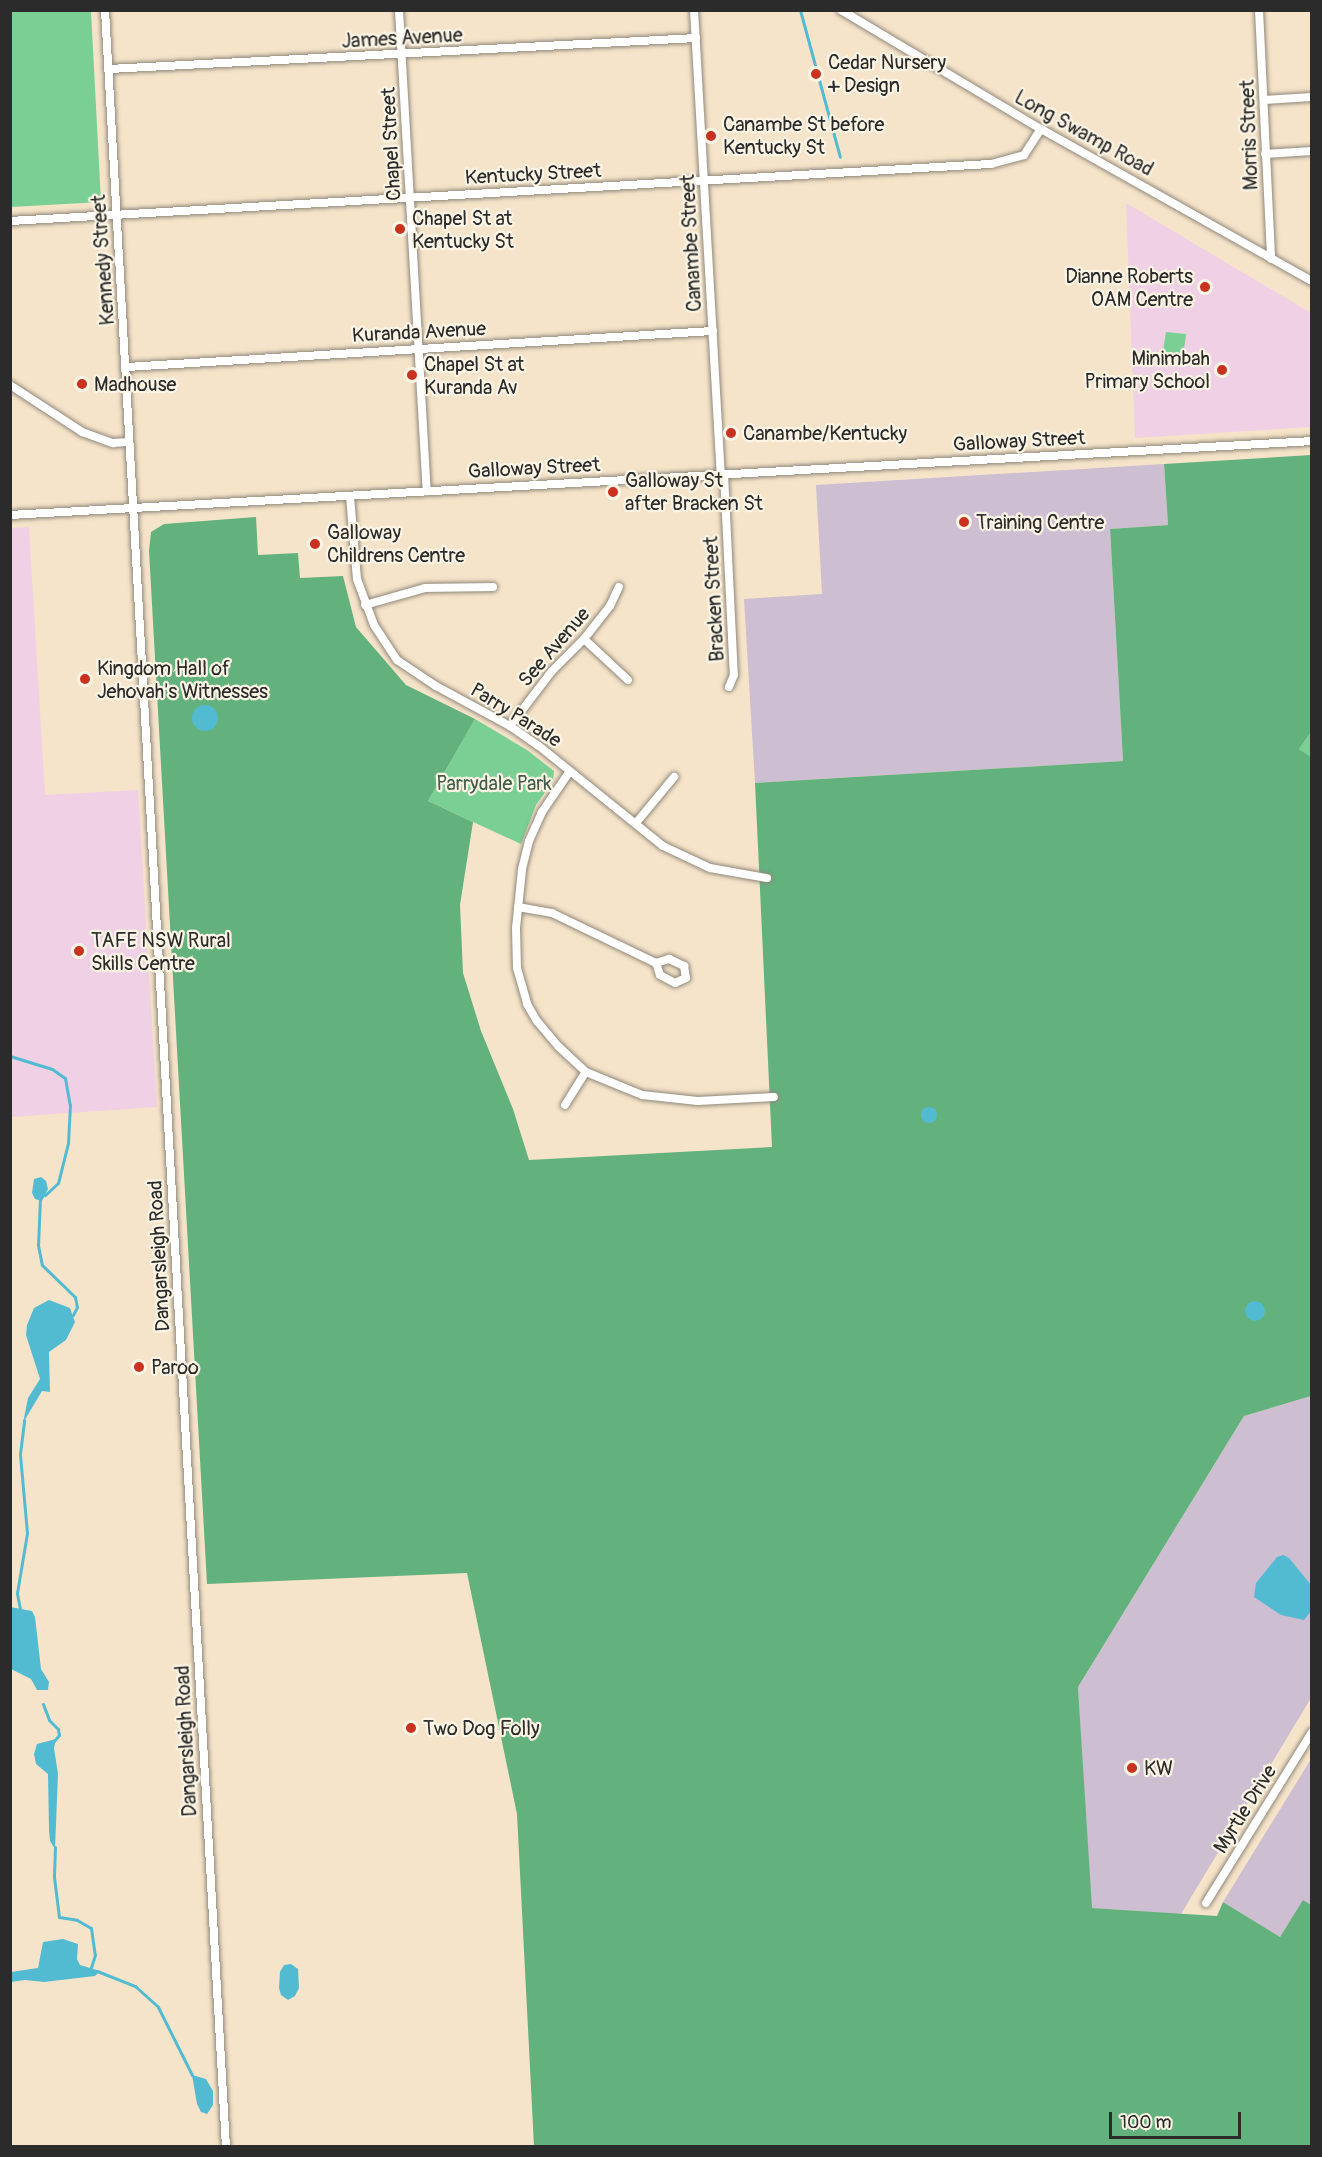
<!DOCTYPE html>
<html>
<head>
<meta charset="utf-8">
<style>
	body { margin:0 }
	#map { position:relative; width:1322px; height:2157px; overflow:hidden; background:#f6e4ca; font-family:Pangolin,sans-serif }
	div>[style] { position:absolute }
	.built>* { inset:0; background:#f0d0e4 }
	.industrial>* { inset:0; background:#cebed1 }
	.green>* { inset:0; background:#7ad094 }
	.forest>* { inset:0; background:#63b27e }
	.water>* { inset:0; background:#53bbd1 }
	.round { border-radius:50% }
	.stream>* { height:3px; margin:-1.5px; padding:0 1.5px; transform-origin:1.5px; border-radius:1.5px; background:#53bbd1 }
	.roads { filter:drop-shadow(0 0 2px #90887a) drop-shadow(0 0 2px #90887a) }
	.minor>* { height:8px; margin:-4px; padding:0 4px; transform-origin:4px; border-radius:4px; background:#fff }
	.dots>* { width:16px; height:16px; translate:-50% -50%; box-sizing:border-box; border:3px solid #fcf5e5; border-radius:50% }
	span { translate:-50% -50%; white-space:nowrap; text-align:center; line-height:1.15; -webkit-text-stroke:4.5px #fcf5e5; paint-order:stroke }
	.street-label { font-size:20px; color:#2b2b2b }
	.poi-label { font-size:20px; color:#2b2b2b }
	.left { translate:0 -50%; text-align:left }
	.right { translate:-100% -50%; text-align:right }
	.park-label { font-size:20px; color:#435d4a }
	.frame { position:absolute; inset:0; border:12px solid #2b2b2b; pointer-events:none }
	.scale { position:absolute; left:1109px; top:2112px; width:132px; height:27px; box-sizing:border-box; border:3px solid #2b2b2b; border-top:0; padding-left:8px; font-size:18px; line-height:21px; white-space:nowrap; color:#2b2b2b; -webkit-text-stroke:4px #fcf5e5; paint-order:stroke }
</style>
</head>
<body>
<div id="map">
	<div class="built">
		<div style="clip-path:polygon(1126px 203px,1311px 313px,1311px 427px,1135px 438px)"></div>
		<div style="clip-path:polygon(29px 527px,45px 795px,138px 790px,157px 1107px,11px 1117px,10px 528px)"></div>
	</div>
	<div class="industrial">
		<div style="clip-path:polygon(1164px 464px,1168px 525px,1110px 529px,1123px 761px,755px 783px,744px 599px,822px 594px,816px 485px)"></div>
		<div style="clip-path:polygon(1311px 1396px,1311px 1698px,1181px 1914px,1091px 1908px,1078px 1687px,1244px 1416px)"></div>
		<div style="clip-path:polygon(1311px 1759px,1311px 1905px,1303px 1901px,1280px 1937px,1223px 1902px)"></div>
	</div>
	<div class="green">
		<div style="clip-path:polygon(11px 10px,91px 11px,101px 202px,11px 207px)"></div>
		<div style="clip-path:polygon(1166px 332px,1186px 334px,1182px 365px,1161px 363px)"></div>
		<div style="clip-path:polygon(475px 719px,527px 750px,554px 771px,553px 781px,536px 805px,521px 844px,428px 801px)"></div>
		<div style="clip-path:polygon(1311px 730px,1311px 758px,1299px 749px)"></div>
	</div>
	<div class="forest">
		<div style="clip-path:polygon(1311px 455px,1312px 730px,1299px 749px,1312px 758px,1311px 1396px,1244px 1416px,1078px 1687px,1092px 1908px,1217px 1916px,1223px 1902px,1280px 1937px,1303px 1900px,1311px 1905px,1311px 2146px,534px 2146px,517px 1814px,467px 1573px,207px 1584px,149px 551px,151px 532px,164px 524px,256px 517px,258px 555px,298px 553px,300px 578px,343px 576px,356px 627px,406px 685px,475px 719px,428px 801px,473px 822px,460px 905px,463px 973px,481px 1031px,513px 1109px,529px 1160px,772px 1147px,755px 783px,1123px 761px,1110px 529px,1168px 525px,1164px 464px)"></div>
	</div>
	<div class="water">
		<div class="round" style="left:192px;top:705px;width:26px;height:26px"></div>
		<div class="round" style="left:921px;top:1107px;width:16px;height:16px"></div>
		<div style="clip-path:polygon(41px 1177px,46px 1181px,48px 1189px,42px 1201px,35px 1199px,32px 1193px,34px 1179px)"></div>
		<div style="clip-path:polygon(49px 1300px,70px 1308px,75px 1322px,66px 1340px,49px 1352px,50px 1392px,42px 1391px,23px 1423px,28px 1398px,40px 1379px,26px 1335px,27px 1325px,34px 1308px)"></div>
		<div class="round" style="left:1245px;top:1301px;width:20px;height:20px"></div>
		<div style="clip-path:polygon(1283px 1555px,1289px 1558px,1311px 1585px,1311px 1611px,1304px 1620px,1281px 1615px,1254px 1597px,1256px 1583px,1277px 1557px)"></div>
		<div style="clip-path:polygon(10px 1607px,32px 1611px,35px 1617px,41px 1669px,49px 1682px,48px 1690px,37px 1690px,31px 1679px,11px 1669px)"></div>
		<div style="clip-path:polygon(56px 1739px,54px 1748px,58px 1774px,55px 1849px,50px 1841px,49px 1830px,48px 1774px,36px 1764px,34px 1754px,37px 1744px)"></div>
		<div style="clip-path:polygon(63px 1939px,78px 1944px,77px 1959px,80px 1965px,100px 1971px,95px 1976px,44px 1982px,25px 1980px,11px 1982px,11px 1972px,38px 1968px,43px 1942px)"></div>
		<div style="clip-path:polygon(291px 1964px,298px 1969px,299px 1988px,295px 1996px,288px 2000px,281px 1995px,279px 1988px,280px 1972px,284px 1965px)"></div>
		<div style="clip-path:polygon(192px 2075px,206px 2079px,213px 2091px,213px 2105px,207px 2114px,201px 2112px,197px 2104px)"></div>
	</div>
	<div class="stream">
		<div style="left:800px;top:10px;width:152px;rotate:74.8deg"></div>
		<div style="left:10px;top:1056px;width:44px;rotate:17.2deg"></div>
		<div style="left:52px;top:1069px;width:16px;rotate:35deg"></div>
		<div style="left:65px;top:1078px;width:27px;rotate:80deg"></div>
		<div style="left:70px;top:1105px;width:38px;rotate:93deg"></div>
		<div style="left:68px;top:1143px;width:41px;rotate:104deg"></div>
		<div style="left:58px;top:1183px;width:18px;rotate:137deg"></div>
		<div style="left:40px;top:1198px;width:47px;rotate:92.4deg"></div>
		<div style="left:38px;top:1245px;width:20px;rotate:79deg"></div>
		<div style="left:42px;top:1265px;width:46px;rotate:44.1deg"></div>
		<div style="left:75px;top:1297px;width:10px;rotate:79deg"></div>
		<div style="left:77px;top:1307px;width:9px;rotate:117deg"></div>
		<div style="left:20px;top:1609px;width:16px;rotate:-101deg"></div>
		<div style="left:17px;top:1593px;width:61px;rotate:-80.5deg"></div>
		<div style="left:27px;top:1533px;width:79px;rotate:-95.1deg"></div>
		<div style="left:20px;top:1454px;width:34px;rotate:-83deg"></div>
		<div style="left:43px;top:1704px;width:17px;rotate:69deg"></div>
		<div style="left:49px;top:1720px;width:13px;rotate:45deg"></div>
		<div style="left:58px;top:1729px;width:6px;rotate:81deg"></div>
		<div style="left:59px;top:1735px;width:8px;rotate:130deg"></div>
		<div style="left:55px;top:1847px;width:30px;rotate:92deg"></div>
		<div style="left:54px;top:1877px;width:40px;rotate:82.9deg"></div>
		<div style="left:59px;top:1917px;width:18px;rotate:9deg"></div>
		<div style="left:77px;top:1920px;width:16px;rotate:30deg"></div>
		<div style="left:91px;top:1928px;width:27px;rotate:82deg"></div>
		<div style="left:95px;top:1955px;width:16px;rotate:108deg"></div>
		<div style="left:97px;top:1971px;width:41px;rotate:21.5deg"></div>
		<div style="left:135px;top:1986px;width:31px;rotate:42deg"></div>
		<div style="left:158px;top:2007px;width:76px;rotate:63.4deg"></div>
	</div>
	<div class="roads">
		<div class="minor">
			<div style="left:105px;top:10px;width:2139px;rotate:86.76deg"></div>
			<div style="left:399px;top:10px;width:482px;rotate:86.7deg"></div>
			<div style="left:694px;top:10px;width:465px;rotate:86.7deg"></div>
			<div style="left:841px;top:10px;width:233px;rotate:30.8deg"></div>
			<div style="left:1041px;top:129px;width:311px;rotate:29.3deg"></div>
			<div style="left:1259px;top:10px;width:249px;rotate:87.2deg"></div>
			<div style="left:109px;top:69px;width:588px;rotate:-3.02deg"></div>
			<div style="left:1264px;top:100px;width:48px;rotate:-3.6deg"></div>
			<div style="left:1265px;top:154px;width:47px;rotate:-3.7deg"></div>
			<div style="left:10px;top:221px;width:983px;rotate:-3.33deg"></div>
			<div style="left:991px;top:164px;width:34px;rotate:-15deg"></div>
			<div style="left:1024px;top:155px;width:31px;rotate:-57deg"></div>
			<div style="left:127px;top:367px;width:587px;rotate:-3.52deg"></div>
			<div style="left:10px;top:385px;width:86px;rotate:33.1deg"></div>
			<div style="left:82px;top:432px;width:33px;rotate:20deg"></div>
			<div style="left:113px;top:443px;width:16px;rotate:-4deg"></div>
			<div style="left:724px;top:474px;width:201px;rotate:87.2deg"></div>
			<div style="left:734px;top:675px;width:13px;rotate:113deg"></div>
			<div style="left:350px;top:496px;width:83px;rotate:85.2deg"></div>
			<div style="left:357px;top:579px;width:49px;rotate:69.7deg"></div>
			<div style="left:374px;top:625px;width:42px;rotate:56.7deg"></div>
			<div style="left:397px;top:660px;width:47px;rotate:33.7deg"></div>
			<div style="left:436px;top:686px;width:84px;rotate:28.4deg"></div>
			<div style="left:510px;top:726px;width:35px;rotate:35deg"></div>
			<div style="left:539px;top:746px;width:159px;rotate:38.9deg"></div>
			<div style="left:663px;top:846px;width:52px;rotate:25.1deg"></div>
			<div style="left:710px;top:868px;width:58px;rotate:10deg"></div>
			<div style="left:10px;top:515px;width:1304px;rotate:-3.25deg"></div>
			<div style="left:365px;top:605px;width:62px;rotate:-15.8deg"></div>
			<div style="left:425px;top:588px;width:68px;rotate:-0.8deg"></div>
			<div style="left:584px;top:639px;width:60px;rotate:43deg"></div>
			<div style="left:510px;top:726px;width:69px;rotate:-52.6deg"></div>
			<div style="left:552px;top:671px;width:45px;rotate:-45deg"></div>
			<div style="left:584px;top:639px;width:42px;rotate:-51.8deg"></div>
			<div style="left:610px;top:606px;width:21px;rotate:-65deg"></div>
			<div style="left:570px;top:771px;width:50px;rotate:124.3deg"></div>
			<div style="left:542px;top:812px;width:32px;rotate:114deg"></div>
			<div style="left:529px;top:841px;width:30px;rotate:104deg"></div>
			<div style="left:522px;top:870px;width:58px;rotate:95.9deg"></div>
			<div style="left:516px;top:928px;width:40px;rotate:88.6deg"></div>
			<div style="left:517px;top:968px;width:37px;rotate:74deg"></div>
			<div style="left:527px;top:1004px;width:20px;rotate:60deg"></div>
			<div style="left:537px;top:1021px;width:33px;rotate:50deg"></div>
			<div style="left:558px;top:1046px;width:38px;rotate:43deg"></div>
			<div style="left:586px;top:1072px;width:61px;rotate:22.3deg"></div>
			<div style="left:642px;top:1095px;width:56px;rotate:6.1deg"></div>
			<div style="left:698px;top:1101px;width:76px;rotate:-3deg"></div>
			<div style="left:636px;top:823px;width:60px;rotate:-50.4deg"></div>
			<div style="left:518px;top:907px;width:35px;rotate:10deg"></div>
			<div style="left:552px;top:913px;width:115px;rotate:25.7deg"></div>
			<div style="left:656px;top:963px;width:14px;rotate:-17deg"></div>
			<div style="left:669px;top:959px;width:17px;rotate:25deg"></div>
			<div style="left:684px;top:966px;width:12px;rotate:81deg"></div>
			<div style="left:686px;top:978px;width:12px;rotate:156deg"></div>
			<div style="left:675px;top:983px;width:17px;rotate:-152deg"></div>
			<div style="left:660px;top:975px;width:13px;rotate:-108deg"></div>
			<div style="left:565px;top:1105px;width:39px;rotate:-58deg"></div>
			<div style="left:1206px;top:1903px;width:201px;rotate:-58.2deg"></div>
		</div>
	</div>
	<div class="dots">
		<div style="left:816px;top:74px;background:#c8321e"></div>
		<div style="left:711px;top:136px;background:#c8321e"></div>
		<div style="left:400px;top:229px;background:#c8321e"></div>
		<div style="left:1205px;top:287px;background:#c8321e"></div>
		<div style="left:1222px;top:370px;background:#c8321e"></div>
		<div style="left:412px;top:375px;background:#c8321e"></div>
		<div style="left:82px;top:384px;background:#c8321e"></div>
		<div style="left:731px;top:433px;background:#c8321e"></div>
		<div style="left:613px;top:492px;background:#c8321e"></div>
		<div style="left:964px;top:522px;background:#c8321e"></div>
		<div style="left:315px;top:544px;background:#c8321e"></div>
		<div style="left:85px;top:679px;background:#c8321e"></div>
		<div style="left:79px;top:951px;background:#c8321e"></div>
		<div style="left:139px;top:1367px;background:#c8321e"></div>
		<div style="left:411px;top:1728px;background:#c8321e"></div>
		<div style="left:1132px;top:1768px;background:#c8321e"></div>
	</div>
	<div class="street-label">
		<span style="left:402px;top:38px;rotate:-3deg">James Avenue</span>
		<span style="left:1084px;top:133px;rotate:29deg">Long Swamp Road</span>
		<span style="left:1249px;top:135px;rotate:-92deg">Morris Street</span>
		<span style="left:391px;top:144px;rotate:-93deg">Chapel Street</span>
		<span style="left:533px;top:174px;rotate:-3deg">Kentucky Street</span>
		<span style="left:691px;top:243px;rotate:-93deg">Canambe Street</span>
		<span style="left:103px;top:260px;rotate:-94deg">Kennedy Street</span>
		<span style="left:419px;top:332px;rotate:-3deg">Kuranda Avenue</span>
		<span style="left:1019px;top:441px;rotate:-3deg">Galloway Street</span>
		<span style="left:534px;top:468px;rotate:-3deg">Galloway Street</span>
		<span style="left:714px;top:599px;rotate:-93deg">Bracken Street</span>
		<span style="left:554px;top:647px;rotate:-49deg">See Avenue</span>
		<span style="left:516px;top:715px;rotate:32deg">Parry Parade</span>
		<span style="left:159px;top:1256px;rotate:-93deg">Dangarsleigh Road</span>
		<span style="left:186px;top:1741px;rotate:-93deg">Dangarsleigh Road</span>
		<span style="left:1245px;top:1809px;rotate:-58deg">Myrtle Drive</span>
	</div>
	<div class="poi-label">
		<span class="left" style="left:828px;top:74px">Cedar Nursery<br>+ Design</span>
		<span class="left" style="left:723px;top:136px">Canambe St before<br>Kentucky St</span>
		<span class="left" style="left:412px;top:230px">Chapel St at<br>Kentucky St</span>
		<span class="right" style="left:1193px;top:288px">Dianne Roberts<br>OAM Centre</span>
		<span class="right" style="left:1210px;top:370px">Minimbah<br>Primary School</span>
		<span class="left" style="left:424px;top:376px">Chapel St at<br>Kuranda Av</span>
		<span class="left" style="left:94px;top:384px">Madhouse</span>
		<span class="left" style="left:743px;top:433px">Canambe/Kentucky</span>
		<span class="left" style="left:625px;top:492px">Galloway St<br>after Bracken St</span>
		<span class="left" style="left:976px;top:522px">Training Centre</span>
		<span class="left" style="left:327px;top:544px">Galloway<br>Childrens Centre</span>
		<span class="left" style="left:97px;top:680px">Kingdom Hall of<br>Jehovah's Witnesses</span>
		<span class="left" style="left:91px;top:952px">TAFE NSW Rural<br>Skills Centre</span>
		<span class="left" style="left:151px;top:1367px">Paroo</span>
		<span class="left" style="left:423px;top:1728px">Two Dog Folly</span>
		<span class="left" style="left:1144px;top:1768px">KW</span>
	</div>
	<div class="park-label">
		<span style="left:494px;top:783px">Parrydale Park</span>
	</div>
	<div class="frame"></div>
	<div class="scale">100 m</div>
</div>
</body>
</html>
